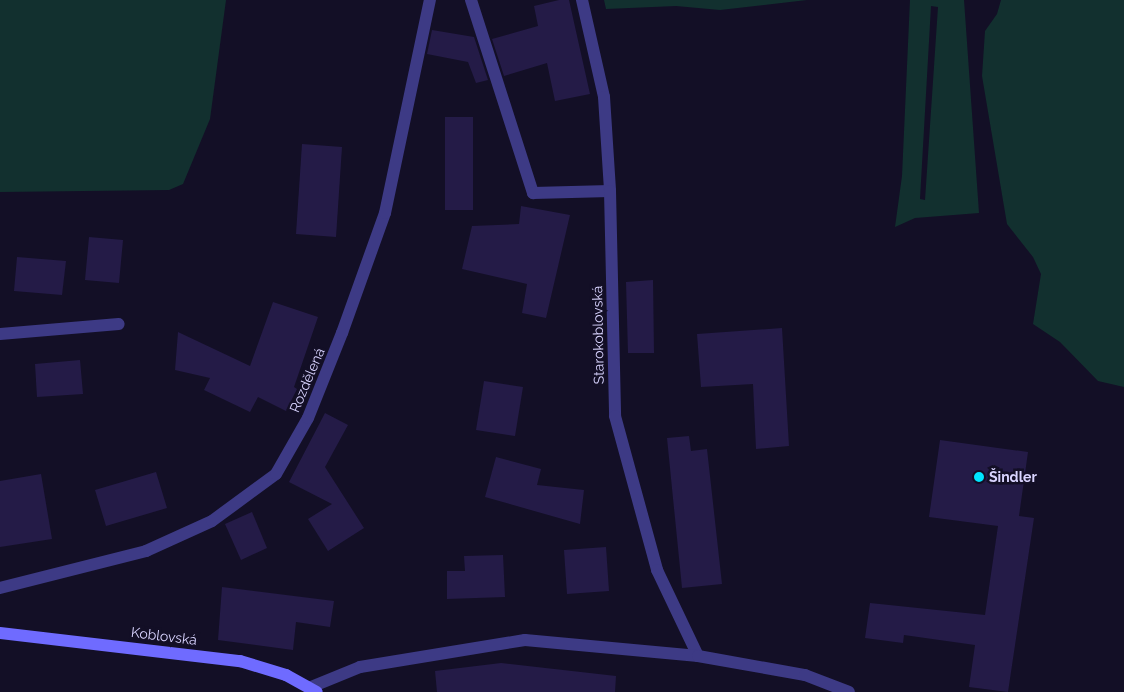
<!DOCTYPE html>
<html>
<head>
<meta charset="utf-8">
<style>
	body { margin:0 }
	#map { position:relative; width:1124px; height:692px; overflow:hidden; background:#130f26; font-family:Raleway,sans-serif }
	div>[style] { position:absolute }
	.green>* { inset:0; background:#12302f }
	.building>* { inset:0; background:#241b47 }
	.lane>* { height:12px; margin:-6px; padding:0 6px; transform-origin:6px; border-radius:6px; background:#3d3a85 }
	.street>* { height:12px; margin:-6px; padding:0 6px; transform-origin:6px; border-radius:6px; background:#3d3a85 }
	.secondary>* { height:12px; margin:-6px; padding:0 6px; transform-origin:6px; border-radius:6px; background:#6f6bff }
	.dots>* { width:14px; height:14px; translate:-50% -50%; box-sizing:border-box; border:2px solid #130f26; border-radius:50% }
	span { translate:-50% -50%; white-space:nowrap; text-align:center; line-height:1.15; -webkit-text-stroke:5px #130f26; paint-order:stroke }
	.street-label { font-size:14px; color:#d9d4ff }
	.poi-label { font-size:14px; color:#d9d4ff; font-weight:700 }
	.left { translate:0 -50%; text-align:left }
</style>
</head>
<body>
<div id="map">
	<div class="green">
		<div style="clip-path:polygon(0 0,226px 0,210px 119px,183px 184px,169px 190px,0 192px)"></div>
		<div style="clip-path:polygon(604px 0,807px 0,720px 10px,676px 6px,606px 9px)"></div>
		<div style="clip-path:polygon(evenodd,910px 0,964px 0,979px 213px,915px 218px,895px 227px,902px 176px,910px 0,931px 6px,938px 7px,925px 200px,920px 199px,931px 6px)"></div>
		<div style="clip-path:polygon(1001px 0,1124px 0,1124px 387px,1098px 381px,1060px 342px,1033px 324px,1041px 274px,1033px 257px,1007px 224px,982px 76px,985px 31px,997px 14px)"></div>
	</div>
	<div class="building">
		<div style="clip-path:polygon(559px 0,569px 0,590px 94px,555px 101px,547px 63px,504px 76px,492px 39px,538px 26px,534px 6px)"></div>
		<div style="clip-path:polygon(432px 30px,474px 37px,488px 80px,476px 83px,468px 62px,427px 54px)"></div>
		<div style="clip-path:polygon(445px 117px,473px 117px,473px 210px,445px 210px)"></div>
		<div style="clip-path:polygon(302px 144px,342px 147px,336px 237px,296px 234px)"></div>
		<div style="clip-path:polygon(521px 206px,570px 215px,546px 318px,522px 313px,527px 284px,462px 269px,472px 226px,519px 224px)"></div>
		<div style="clip-path:polygon(89px 237px,123px 240px,119px 283px,85px 280px)"></div>
		<div style="clip-path:polygon(17px 257px,66px 261px,62px 295px,14px 291px)"></div>
		<div style="clip-path:polygon(653px 280px,654px 353px,628px 353px,626px 282px)"></div>
		<div style="clip-path:polygon(273px 302px,318px 317px,294px 387px,297px 389px,286px 411px,258px 397px,250px 412px,204px 390px,210px 378px,175px 370px,178px 332px,250px 366px)"></div>
		<div style="clip-path:polygon(782px 328px,789px 446px,756px 449px,753px 384px,701px 387px,697px 334px)"></div>
		<div style="clip-path:polygon(80px 360px,83px 394px,37px 397px,35px 364px)"></div>
		<div style="clip-path:polygon(484px 381px,523px 387px,515px 436px,476px 430px)"></div>
		<div style="clip-path:polygon(325px 413px,348px 425px,325px 467px,364px 528px,328px 551px,308px 519px,332px 504px,289px 482px)"></div>
		<div style="clip-path:polygon(689px 436px,691px 451px,707px 449px,722px 584px,682px 588px,667px 438px)"></div>
		<div style="clip-path:polygon(940px 440px,1028px 452px,1019px 516px,1034px 518px,1008px 692px,969px 687px,975px 645px,904px 635px,903px 643px,865px 638px,870px 603px,985px 615px,998px 526px,929px 517px)"></div>
		<div style="clip-path:polygon(496px 457px,541px 469px,537px 485px,584px 490px,580px 524px,485px 497px)"></div>
		<div style="clip-path:polygon(156px 472px,167px 508px,106px 526px,95px 490px)"></div>
		<div style="clip-path:polygon(41px 474px,52px 539px,0 547px,0 481px)"></div>
		<div style="clip-path:polygon(252px 512px,267px 548px,241px 560px,225px 524px)"></div>
		<div style="clip-path:polygon(606px 547px,609px 591px,567px 594px,564px 550px)"></div>
		<div style="clip-path:polygon(503px 555px,505px 597px,447px 599px,447px 571px,465px 571px,464px 556px)"></div>
		<div style="clip-path:polygon(222px 587px,334px 601px,330px 627px,296px 622px,293px 650px,218px 640px)"></div>
		<div style="clip-path:polygon(501px 663px,616px 676px,615px 692px,437px 692px,435px 671px)"></div>
	</div>
	<div class="lane">
		<div style="left:471px;top:0;width:203px;rotate:72.2deg"></div>
		<div style="left:533px;top:193px;width:77px;rotate:-1.5deg"></div>
		<div style="left:582px;top:0;width:99px;rotate:77.2deg"></div>
		<div style="left:604px;top:97px;width:94px;rotate:86.3deg"></div>
		<div style="left:610px;top:191px;width:225px;rotate:88.7deg"></div>
		<div style="left:615px;top:416px;width:160px;rotate:74.7deg"></div>
		<div style="left:657px;top:570px;width:95px;rotate:64.5deg"></div>
		<div style="left:0;top:588px;width:151px;rotate:-14.2deg"></div>
		<div style="left:146px;top:551px;width:72px;rotate:-24.4deg"></div>
		<div style="left:212px;top:521px;width:79px;rotate:-36.3deg"></div>
		<div style="left:276px;top:474px;width:64px;rotate:-60.3deg"></div>
		<div style="left:308px;top:418px;width:92px;rotate:-68.2deg"></div>
		<div style="left:342px;top:333px;width:127px;rotate:-70.3deg"></div>
		<div style="left:385px;top:213px;width:218px;rotate:-78.1deg"></div>
	</div>
	<div class="street">
		<div style="left:0;top:334px;width:119px;rotate:-4.8deg"></div>
		<div style="left:311px;top:687px;width:53px;rotate:-22.2deg"></div>
		<div style="left:360px;top:667px;width:167px;rotate:-9.3deg"></div>
		<div style="left:525px;top:640px;width:174px;rotate:5.3deg"></div>
		<div style="left:698px;top:656px;width:109px;rotate:10.1deg"></div>
		<div style="left:805px;top:675px;width:47px;rotate:21.1deg"></div>
	</div>
	<div class="secondary">
		<div style="left:0;top:633px;width:242px;rotate:6.7deg"></div>
		<div style="left:240px;top:661px;width:48px;rotate:16.9deg"></div>
		<div style="left:286px;top:675px;width:35px;rotate:29deg"></div>
	</div>
	<div class="dots">
		<div style="left:979px;top:477px;background:#00e5ff"></div>
	</div>
	<div class="street-label">
		<span style="left:598px;top:335px;rotate:-91deg">Starokoblovská</span>
		<span style="left:307px;top:380px;rotate:-67deg">Rozdělená</span>
		<span style="left:164px;top:636px;rotate:7deg">Koblovská</span>
	</div>
	<div class="poi-label">
		<span class="left" style="left:989px;top:477px">Šindler</span>
	</div>
</div>
</body>
</html>
